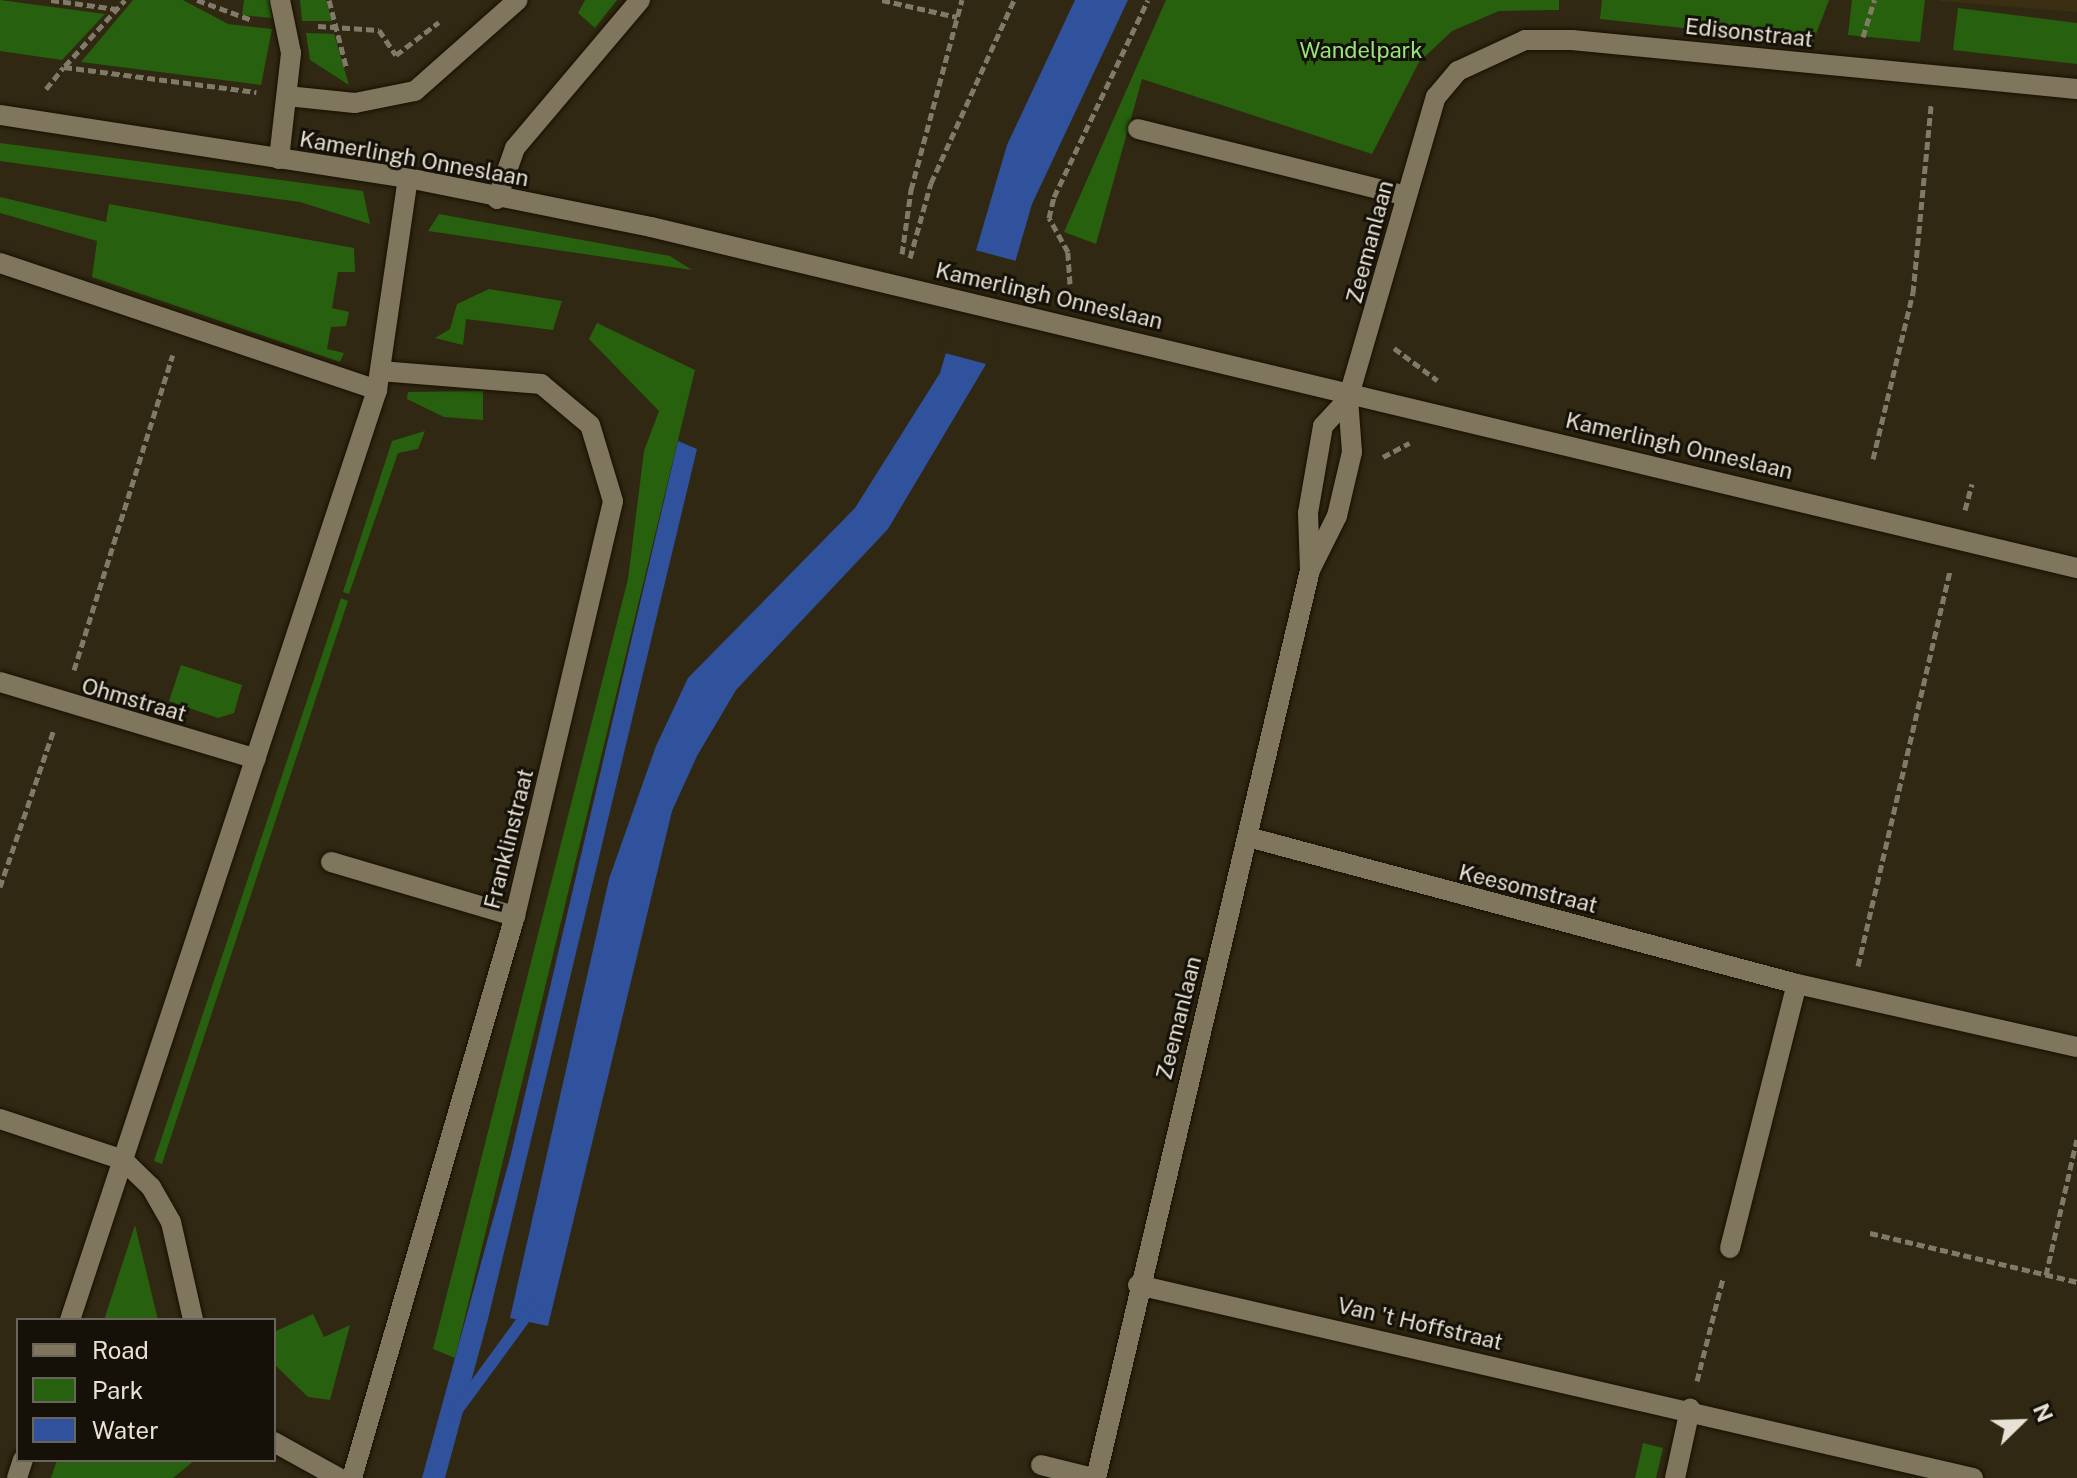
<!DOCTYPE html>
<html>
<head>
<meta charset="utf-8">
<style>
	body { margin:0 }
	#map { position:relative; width:2077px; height:1478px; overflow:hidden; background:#302812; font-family:"Public Sans",sans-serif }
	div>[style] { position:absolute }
	.built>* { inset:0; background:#3a2f12 }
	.green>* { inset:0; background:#27600e }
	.forest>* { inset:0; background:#27610e }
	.water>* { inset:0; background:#30519c }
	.pier>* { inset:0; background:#302812 }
	.stream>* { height:12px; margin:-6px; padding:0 6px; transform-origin:6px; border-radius:6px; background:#30519c }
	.path>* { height:5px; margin-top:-2.5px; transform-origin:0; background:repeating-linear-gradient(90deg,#807a68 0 8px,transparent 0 12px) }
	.roads { filter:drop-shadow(0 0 2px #181000) drop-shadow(0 0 2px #181000) }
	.minor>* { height:20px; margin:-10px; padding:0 10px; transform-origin:10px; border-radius:10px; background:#80765e }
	span { translate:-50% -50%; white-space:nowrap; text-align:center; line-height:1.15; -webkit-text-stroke:6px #151108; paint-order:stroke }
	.street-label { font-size:22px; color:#e7e2d5 }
	.park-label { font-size:22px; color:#96e47d }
	.legend { position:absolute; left:16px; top:1318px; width:260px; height:144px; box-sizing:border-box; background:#151108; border:2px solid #69655a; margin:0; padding:10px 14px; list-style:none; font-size:24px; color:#e7e2d5 }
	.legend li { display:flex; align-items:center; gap:16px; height:40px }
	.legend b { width:40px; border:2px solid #69655a }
	.north { position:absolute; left:1981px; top:1382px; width:80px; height:80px; -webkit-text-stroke:6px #151108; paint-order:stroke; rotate:67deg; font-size:22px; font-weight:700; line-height:32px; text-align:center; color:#e7e2d5 }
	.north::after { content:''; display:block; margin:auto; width:28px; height:36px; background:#e7e2d5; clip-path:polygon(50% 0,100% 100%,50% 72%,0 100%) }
</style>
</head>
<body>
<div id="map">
	<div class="built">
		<div style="clip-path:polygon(2077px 0,2077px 12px,1940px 1px,1940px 0)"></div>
	</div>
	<div class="green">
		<div style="clip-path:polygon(0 0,105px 14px,62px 60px,0 51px)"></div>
		<div style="clip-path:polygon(133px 0,183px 0,228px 24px,272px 29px,261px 85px,81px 62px)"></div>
		<div style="clip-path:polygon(244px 0,270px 0,272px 18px,242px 15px)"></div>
		<div style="clip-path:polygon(300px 0,326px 0,332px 21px,302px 21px)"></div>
		<div style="clip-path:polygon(585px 0,617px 0,595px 28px,578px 13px)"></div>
		<div style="clip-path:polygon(1958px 8px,2077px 23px,2077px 64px,1953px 50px)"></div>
		<div style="clip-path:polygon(306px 33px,334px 34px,349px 85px,310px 60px)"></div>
		<div style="clip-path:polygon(0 143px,363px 191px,370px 224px,300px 202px,0 161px)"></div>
		<div style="clip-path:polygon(0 197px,106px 222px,109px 204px,354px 248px,355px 272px,338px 272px,332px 308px,349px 312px,346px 326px,331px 327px,327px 349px,344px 353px,340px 362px,92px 277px,97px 241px,0 213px)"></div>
		<div style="clip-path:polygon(439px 214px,670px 256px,692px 270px,428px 231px)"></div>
		<div style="clip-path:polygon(483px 391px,483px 420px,444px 417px,407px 399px,408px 392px)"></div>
		<div style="clip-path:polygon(425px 431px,418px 449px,398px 453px,349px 594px,343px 592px,392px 441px)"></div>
		<div style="clip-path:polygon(341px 598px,348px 601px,162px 1164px,154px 1161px)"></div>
		<div style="clip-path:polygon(181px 665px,242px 685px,234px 713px,218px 718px,169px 701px)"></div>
		<div style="clip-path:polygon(135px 1225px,158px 1320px,104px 1320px)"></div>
		<div style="clip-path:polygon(313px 1314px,324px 1337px,350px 1325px,330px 1400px,308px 1397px,274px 1364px,274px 1332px)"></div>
		<div style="clip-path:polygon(1643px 1443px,1663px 1448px,1656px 1478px,1635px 1478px)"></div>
		<div style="clip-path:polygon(57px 1460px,195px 1460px,173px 1478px,51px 1478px)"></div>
	</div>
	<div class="forest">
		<div style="clip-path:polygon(1166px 0,1559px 0,1559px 10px,1499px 11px,1452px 31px,1419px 62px,1372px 154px,1142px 79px,1096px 244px,1064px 232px)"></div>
		<div style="clip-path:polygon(1602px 0,1829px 0,1813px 42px,1600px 19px)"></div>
		<div style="clip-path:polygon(1852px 0,1925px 0,1920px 42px,1848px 35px)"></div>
		<div style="clip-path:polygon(489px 289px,562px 301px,553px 330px,466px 319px,463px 345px,435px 338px,450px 329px,457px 304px)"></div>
		<div style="clip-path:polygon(597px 323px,695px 370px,455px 1358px,433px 1349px,628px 579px,644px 451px,659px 411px,589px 339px)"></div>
	</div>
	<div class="water">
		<div style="clip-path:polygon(1075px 0,1128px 0,1032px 204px,985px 366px,888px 529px,736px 690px,697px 756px,672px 811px,548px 1326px,510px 1318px,609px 879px,656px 746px,688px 678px,855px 508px,940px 373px,1007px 145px)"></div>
		<div style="clip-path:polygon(678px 441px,697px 449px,488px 1319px,445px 1478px,422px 1478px,511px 1154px)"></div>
	</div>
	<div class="pier">
		<div style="clip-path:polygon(971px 249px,1024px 263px,990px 365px,941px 352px)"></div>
	</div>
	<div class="stream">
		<div style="left:452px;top:1417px;width:134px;rotate:-53.8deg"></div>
	</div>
	<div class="path">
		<div style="left:51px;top:0;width:66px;rotate:7.9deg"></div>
		<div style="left:197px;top:0;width:59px;rotate:20deg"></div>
		<div style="left:329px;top:0;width:72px;rotate:75.6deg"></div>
		<div style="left:882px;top:0;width:77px;rotate:12.8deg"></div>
		<div style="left:318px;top:26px;width:61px;rotate:3.8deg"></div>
		<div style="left:379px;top:30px;width:30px;rotate:56deg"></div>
		<div style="left:396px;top:55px;width:54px;rotate:-37.5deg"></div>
		<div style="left:1863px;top:37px;width:39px;rotate:-73deg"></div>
		<div style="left:65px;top:66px;width:89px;rotate:-47.7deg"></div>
		<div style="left:46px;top:89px;width:28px;rotate:-51deg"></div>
		<div style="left:64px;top:67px;width:194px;rotate:7.4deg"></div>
		<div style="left:902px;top:254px;width:65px;rotate:-82deg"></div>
		<div style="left:911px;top:190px;width:197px;rotate:-75deg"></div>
		<div style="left:910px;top:258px;width:78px;rotate:-74.4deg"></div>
		<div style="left:931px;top:183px;width:201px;rotate:-65.6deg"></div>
		<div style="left:1070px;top:284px;width:32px;rotate:-94deg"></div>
		<div style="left:1068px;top:252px;width:39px;rotate:-119deg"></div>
		<div style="left:1049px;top:218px;width:22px;rotate:-77deg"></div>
		<div style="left:1054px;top:197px;width:218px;rotate:-64.5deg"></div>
		<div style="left:1394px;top:348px;width:54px;rotate:36.7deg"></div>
		<div style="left:1383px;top:457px;width:30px;rotate:-28deg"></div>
		<div style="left:1873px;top:459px;width:171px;rotate:-76.5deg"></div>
		<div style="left:1913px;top:293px;width:189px;rotate:-84.5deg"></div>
		<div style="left:1965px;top:510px;width:27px;rotate:-75deg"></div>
		<div style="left:74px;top:670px;width:330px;rotate:-72.6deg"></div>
		<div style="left:0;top:887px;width:167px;rotate:-71.1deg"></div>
		<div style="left:1858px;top:966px;width:407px;rotate:-76.9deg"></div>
		<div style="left:1870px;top:1233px;width:213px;rotate:13.3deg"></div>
		<div style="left:2046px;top:1275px;width:139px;rotate:-77.2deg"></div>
		<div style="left:1697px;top:1381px;width:106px;rotate:-75.8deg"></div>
	</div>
	<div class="roads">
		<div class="minor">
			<div style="left:287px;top:96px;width:68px;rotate:5.9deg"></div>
			<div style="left:355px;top:103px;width:61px;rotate:-11.3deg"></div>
			<div style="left:415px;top:91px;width:137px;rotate:-41.5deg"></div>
			<div style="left:0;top:115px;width:413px;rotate:8.8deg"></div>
			<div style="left:408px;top:178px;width:248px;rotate:11.4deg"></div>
			<div style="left:651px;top:227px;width:1466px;rotate:13.45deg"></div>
			<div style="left:1138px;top:129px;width:276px;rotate:14deg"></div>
			<div style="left:279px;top:159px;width:107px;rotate:-83.5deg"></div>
			<div style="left:291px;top:53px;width:54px;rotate:-101.7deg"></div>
			<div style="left:497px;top:199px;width:54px;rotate:-70.6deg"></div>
			<div style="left:515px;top:148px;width:194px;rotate:-49.8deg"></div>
			<div style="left:0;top:263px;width:398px;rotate:18.6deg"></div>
			<div style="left:1310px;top:570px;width:57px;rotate:-92deg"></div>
			<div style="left:1308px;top:513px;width:88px;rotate:-80.2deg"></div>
			<div style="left:1323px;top:426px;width:37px;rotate:-47deg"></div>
			<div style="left:1348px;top:399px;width:315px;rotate:-73.8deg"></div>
			<div style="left:1436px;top:97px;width:34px;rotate:-50deg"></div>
			<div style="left:1458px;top:71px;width:74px;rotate:-24.8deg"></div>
			<div style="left:1525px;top:40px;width:47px"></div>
			<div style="left:1572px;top:40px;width:507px;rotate:5.54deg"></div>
			<div style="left:0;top:682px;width:267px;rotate:16.7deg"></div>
			<div style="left:1248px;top:837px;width:568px;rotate:14.99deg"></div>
			<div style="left:1797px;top:984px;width:287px;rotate:12.7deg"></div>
			<div style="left:331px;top:862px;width:192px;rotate:16.4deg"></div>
			<div style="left:0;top:1119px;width:130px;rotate:18.4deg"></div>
			<div style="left:123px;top:1160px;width:39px;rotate:44deg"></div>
			<div style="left:151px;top:1187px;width:40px;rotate:60.3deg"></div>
			<div style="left:171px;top:1222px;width:100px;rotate:77.3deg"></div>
			<div style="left:1730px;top:1248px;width:272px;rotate:-75.8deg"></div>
			<div style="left:1138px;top:1285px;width:857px;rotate:13.01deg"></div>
			<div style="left:70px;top:1320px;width:979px;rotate:-71.73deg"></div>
			<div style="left:377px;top:390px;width:214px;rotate:-81.7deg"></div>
			<div style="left:274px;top:1442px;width:74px;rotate:29deg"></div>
			<div style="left:1041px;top:1465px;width:54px;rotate:14deg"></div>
			<div style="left:17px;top:1478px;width:19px;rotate:-72deg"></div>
			<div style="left:352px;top:1478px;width:585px;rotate:-73.83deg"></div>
			<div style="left:515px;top:916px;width:426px;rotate:-76.7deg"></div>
			<div style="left:613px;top:501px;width:79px;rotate:-106.8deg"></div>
			<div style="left:590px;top:425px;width:64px;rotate:-140.1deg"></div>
			<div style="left:541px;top:384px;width:161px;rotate:-175.4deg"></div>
			<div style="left:1096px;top:1478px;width:933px;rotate:-76.74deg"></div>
			<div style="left:1310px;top:570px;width:60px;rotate:-63.4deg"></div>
			<div style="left:1337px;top:516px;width:66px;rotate:-76.8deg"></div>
			<div style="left:1352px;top:452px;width:53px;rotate:-94.3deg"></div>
			<div style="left:1675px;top:1478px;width:71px;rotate:-77.7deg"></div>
		</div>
	</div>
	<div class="street-label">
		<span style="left:1749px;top:33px;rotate:6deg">Edisonstraat</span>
		<span style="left:414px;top:159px;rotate:10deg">Kamerlingh Onneslaan</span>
		<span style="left:1370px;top:242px;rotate:-75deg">Zeemanlaan</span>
		<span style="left:1049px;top:296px;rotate:13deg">Kamerlingh Onneslaan</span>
		<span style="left:1679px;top:446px;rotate:13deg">Kamerlingh Onneslaan</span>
		<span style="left:134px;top:700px;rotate:16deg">Ohmstraat</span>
		<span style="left:509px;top:839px;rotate:-76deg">Franklinstraat</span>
		<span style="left:1528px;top:889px;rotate:14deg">Keesomstraat</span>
		<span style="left:1179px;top:1018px;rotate:-76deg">Zeemanlaan</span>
		<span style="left:1420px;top:1324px;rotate:13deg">Van 't Hoffstraat</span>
	</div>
	<div class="park-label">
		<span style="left:1361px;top:51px">Wandelpark</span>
	</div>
	<ul class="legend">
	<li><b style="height:10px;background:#80765e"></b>Road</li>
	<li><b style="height:22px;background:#27600e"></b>Park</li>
	<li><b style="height:22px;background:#30519c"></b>Water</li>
	</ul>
	<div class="north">N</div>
</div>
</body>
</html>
